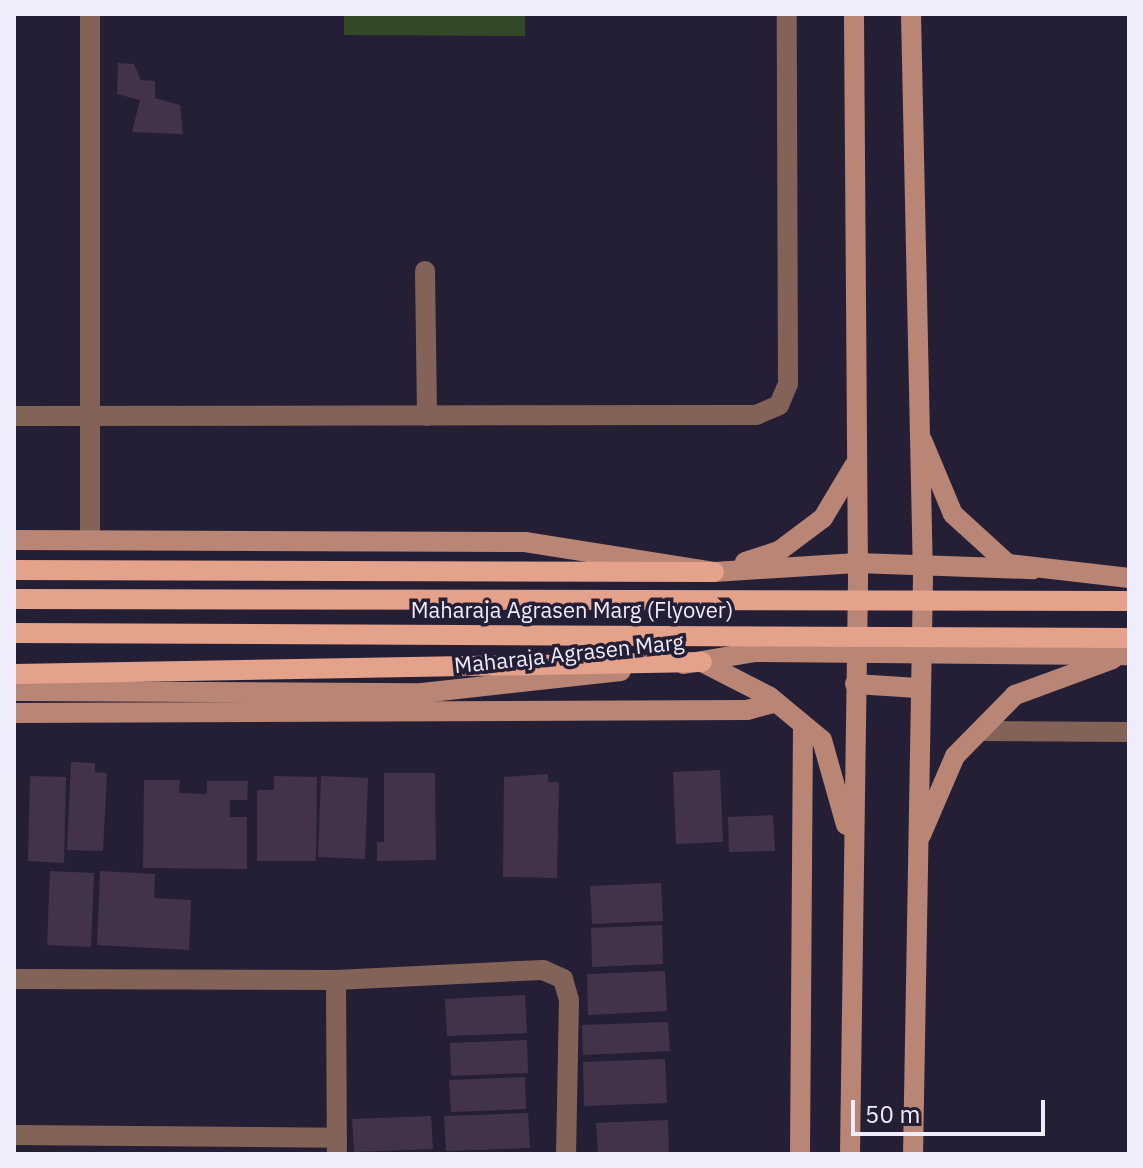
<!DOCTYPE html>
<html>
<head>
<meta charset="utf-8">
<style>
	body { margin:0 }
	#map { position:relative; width:1143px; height:1168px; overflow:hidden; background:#251f35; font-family:"IBM Plex Sans",sans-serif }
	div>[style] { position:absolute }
	.green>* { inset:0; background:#334826 }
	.building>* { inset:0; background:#433349 }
	.street>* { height:20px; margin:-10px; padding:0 10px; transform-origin:10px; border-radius:10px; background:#836358 }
	.secondary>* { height:20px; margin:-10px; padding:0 10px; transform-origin:10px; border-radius:10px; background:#b98675 }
	.primary>* { height:20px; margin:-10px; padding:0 10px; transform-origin:10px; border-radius:10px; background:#e4a28b }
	span { translate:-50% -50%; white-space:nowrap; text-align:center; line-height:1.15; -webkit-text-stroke:7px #251f35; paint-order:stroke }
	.street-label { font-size:22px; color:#efecfb }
	.frame { position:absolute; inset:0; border:16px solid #efecfb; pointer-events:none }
	.scale { position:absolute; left:851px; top:1100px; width:194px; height:36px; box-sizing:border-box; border:4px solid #efecfb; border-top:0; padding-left:10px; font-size:24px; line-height:28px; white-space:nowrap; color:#efecfb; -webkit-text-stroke:6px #251f35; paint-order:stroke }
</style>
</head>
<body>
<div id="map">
	<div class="green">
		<div style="clip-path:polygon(344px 14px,525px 14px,525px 36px,344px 35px)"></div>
	</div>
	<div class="building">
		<div style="clip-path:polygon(118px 63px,134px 64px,141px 80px,155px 81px,155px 98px,180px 105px,183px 134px,132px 132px,140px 100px,117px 94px)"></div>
		<div style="clip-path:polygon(71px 762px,95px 763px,95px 772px,107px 773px,103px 851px,67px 850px)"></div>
		<div style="clip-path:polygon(720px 770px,723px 842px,676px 844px,673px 772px)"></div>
		<div style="clip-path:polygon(384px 773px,435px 773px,436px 860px,377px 861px,377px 842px,384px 842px)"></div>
		<div style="clip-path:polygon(548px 774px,548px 782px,559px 782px,557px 878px,503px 877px,504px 777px)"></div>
		<div style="clip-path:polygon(30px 776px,66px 777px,64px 863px,28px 861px)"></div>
		<div style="clip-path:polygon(274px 776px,317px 777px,316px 861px,257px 861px,257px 790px,274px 790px)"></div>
		<div style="clip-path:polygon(321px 776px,368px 778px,365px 859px,318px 857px)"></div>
		<div style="clip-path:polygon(144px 780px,180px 780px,179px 793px,207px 794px,207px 781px,248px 781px,247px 800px,230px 800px,230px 817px,247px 817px,247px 869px,143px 868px)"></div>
		<div style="clip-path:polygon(773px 815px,775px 851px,729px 852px,728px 817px)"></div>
		<div style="clip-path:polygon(50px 871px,94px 873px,91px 947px,47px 945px)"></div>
		<div style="clip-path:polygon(100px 871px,155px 874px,154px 898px,191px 900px,189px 950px,97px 945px)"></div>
		<div style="clip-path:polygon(661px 883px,663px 921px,592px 924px,590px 886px)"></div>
		<div style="clip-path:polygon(662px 925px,663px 964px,592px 967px,591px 928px)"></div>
		<div style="clip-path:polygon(665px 971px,667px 1011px,588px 1015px,587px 974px)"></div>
		<div style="clip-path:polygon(525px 995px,527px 1033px,447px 1036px,445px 999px)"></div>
		<div style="clip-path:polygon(668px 1022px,670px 1051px,583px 1055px,582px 1025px)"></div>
		<div style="clip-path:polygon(527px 1040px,528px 1073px,451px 1076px,450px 1043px)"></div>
		<div style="clip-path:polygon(665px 1059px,667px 1103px,584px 1106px,583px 1062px)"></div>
		<div style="clip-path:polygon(525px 1077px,526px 1109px,451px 1112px,449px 1080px)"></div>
		<div style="clip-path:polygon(528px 1113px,530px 1148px,446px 1151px,444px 1116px)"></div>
		<div style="clip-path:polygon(431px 1116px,433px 1149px,354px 1152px,352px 1119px)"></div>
		<div style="clip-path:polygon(668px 1120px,669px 1154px,598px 1154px,596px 1123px)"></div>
	</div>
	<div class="street">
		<div style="left:425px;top:271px;width:145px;rotate:89.2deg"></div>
		<div style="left:14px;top:416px;width:742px;rotate:-0.08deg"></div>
		<div style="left:756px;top:415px;width:25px;rotate:-23deg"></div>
		<div style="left:779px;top:405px;width:23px;rotate:-67deg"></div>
		<div style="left:788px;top:384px;width:370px;rotate:-90.2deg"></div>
		<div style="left:90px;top:540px;width:526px;rotate:-90deg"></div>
		<div style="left:980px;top:731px;width:149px;rotate:0.4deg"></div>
		<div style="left:14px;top:979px;width:322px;rotate:0.2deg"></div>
		<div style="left:336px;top:980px;width:207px;rotate:-2.8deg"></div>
		<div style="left:543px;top:970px;width:22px;rotate:24deg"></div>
		<div style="left:563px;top:979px;width:22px;rotate:74deg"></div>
		<div style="left:569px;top:1000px;width:154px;rotate:91.1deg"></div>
		<div style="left:336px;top:980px;width:174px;rotate:89.7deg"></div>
		<div style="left:14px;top:1135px;width:323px;rotate:0.5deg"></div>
	</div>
	<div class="secondary">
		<div style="left:911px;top:14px;width:564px;rotate:88.78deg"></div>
		<div style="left:923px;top:578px;width:576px;rotate:90.99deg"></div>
		<div style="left:922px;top:440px;width:80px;rotate:67.3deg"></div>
		<div style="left:953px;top:514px;width:74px;rotate:42.3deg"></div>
		<div style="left:1008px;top:564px;width:122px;rotate:6.6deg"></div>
		<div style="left:14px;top:540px;width:511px;rotate:0.22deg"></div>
		<div style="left:525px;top:542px;width:191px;rotate:9deg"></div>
		<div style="left:714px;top:572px;width:143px;rotate:-3.6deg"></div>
		<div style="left:857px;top:563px;width:176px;rotate:2deg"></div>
		<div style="left:745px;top:562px;width:36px;rotate:-18deg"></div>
		<div style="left:779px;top:551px;width:55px;rotate:-36.9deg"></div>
		<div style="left:823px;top:518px;width:61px;rotate:-59.2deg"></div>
		<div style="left:702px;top:662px;width:76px;rotate:27.2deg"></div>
		<div style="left:770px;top:697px;width:67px;rotate:39.6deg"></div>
		<div style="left:822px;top:740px;width:88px;rotate:74.2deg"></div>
		<div style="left:684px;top:664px;width:71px;rotate:-9.7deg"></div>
		<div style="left:754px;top:652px;width:375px;rotate:0.5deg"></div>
		<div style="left:855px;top:684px;width:63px;rotate:3.6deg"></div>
		<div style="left:14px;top:691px;width:408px;rotate:0.3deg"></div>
		<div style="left:422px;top:693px;width:200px;rotate:-6.3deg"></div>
		<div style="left:14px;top:713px;width:733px;rotate:-0.23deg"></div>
		<div style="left:747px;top:710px;width:30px;rotate:-15deg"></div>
		<div style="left:921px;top:835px;width:86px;rotate:-66.7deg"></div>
		<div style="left:955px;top:756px;width:86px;rotate:-45.5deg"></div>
		<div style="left:1015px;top:695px;width:104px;rotate:-20.2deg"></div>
		<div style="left:800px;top:1154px;width:429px;rotate:-89.6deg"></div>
		<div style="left:850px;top:1154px;width:576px;rotate:-89.2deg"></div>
		<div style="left:858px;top:578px;width:564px;rotate:-90.41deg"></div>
	</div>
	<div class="primary">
		<div style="left:14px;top:570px;width:700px;rotate:0.16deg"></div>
		<div style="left:14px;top:599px;width:1115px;rotate:0.1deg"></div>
		<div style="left:14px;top:633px;width:1115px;rotate:0.26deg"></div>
		<div style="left:14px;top:674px;width:688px;rotate:-1deg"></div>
	</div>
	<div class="street-label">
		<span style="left:572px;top:610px">Maharaja Agrasen Marg (Flyover)</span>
		<span style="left:569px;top:653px;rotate:-6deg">Maharaja Agrasen Marg</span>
	</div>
	<div class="frame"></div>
	<div class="scale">50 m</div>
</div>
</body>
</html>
